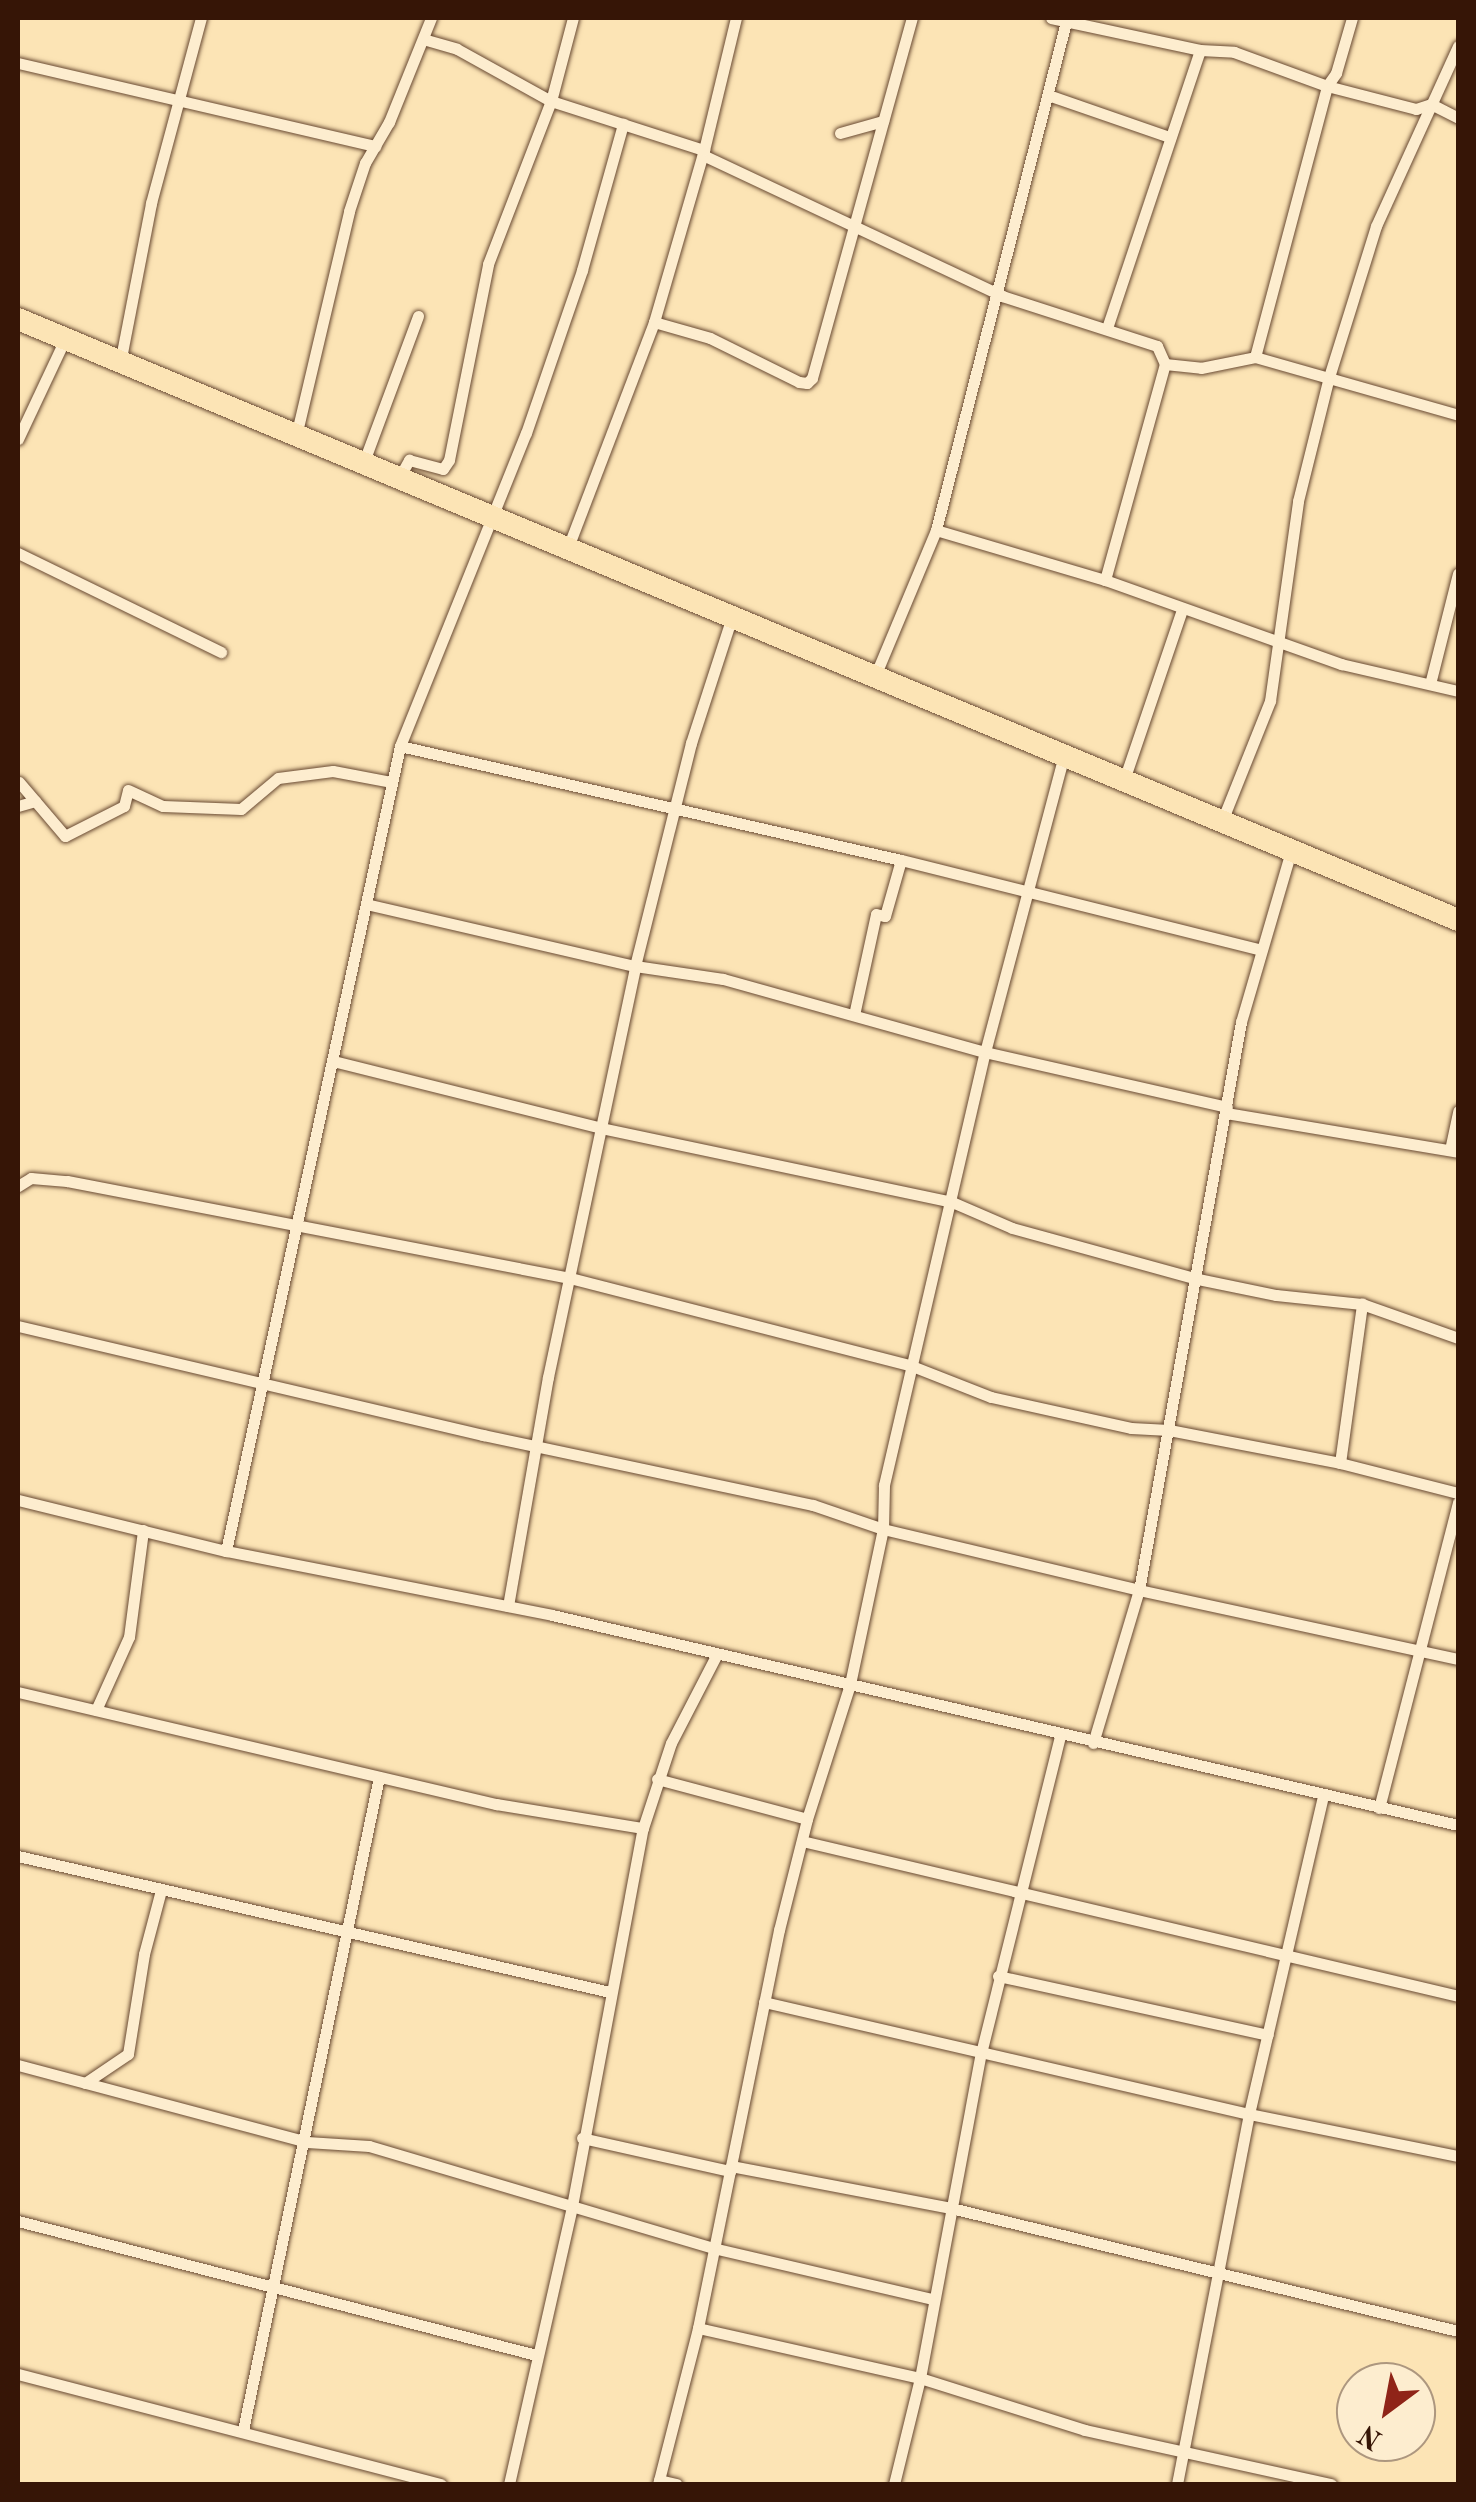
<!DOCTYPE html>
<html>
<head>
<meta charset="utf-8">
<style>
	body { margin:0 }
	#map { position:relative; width:1476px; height:2502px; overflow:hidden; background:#fce4b5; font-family:"Old Standard TT",serif }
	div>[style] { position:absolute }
	.roads { filter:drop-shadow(0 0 2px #684932) drop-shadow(0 0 2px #684932) }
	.street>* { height:11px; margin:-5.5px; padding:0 5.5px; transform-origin:5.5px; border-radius:5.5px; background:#fdedcf }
	.highway>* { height:22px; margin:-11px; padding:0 11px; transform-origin:11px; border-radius:11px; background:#fce4b5 }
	span { translate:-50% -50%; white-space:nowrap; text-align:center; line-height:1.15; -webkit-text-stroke:8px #fdedcf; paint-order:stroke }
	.frame { position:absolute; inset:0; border:20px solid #361506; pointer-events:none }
	.north { position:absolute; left:1336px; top:2362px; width:100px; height:100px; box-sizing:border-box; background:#fdedcf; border:2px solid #ad977f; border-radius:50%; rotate:212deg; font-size:28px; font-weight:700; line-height:40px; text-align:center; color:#361506 }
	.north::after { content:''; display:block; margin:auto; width:35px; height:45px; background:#8f2418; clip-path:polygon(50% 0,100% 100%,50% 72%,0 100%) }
</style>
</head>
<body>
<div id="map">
	<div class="roads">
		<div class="street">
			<div style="left:1051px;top:18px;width:152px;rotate:12.1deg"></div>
			<div style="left:1200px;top:50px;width:34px;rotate:3deg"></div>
			<div style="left:1234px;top:52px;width:99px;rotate:20.1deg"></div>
			<div style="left:1327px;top:86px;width:92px;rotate:14.5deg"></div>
			<div style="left:1416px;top:109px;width:16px;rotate:-18deg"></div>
			<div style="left:1431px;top:104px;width:30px;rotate:27deg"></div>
			<div style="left:423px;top:39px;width:35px;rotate:16deg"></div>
			<div style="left:457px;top:49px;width:107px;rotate:29deg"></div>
			<div style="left:551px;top:101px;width:161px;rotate:17.8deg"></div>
			<div style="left:18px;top:63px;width:367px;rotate:13.1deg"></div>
			<div style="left:1048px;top:95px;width:128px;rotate:19.1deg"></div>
			<div style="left:840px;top:133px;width:45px;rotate:-15.6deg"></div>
			<div style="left:703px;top:155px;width:331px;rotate:25.2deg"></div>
			<div style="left:1002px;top:296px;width:163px;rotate:17.9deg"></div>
			<div style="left:1157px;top:346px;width:20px;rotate:66deg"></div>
			<div style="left:1165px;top:364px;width:36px;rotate:6deg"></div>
			<div style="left:1201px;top:368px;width:55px;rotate:-11.5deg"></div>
			<div style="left:1255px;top:357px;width:211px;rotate:15.9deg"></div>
			<div style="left:654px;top:322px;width:58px;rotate:15.9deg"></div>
			<div style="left:710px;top:338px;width:99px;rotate:26.3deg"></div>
			<div style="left:799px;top:382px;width:8px;rotate:7deg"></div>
			<div style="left:807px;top:383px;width:7px;rotate:-45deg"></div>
			<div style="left:812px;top:378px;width:374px;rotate:-74.5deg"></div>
			<div style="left:1107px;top:328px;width:293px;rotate:-71.5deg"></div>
			<div style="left:1255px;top:357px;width:280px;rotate:-75.1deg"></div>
			<div style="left:1327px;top:86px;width:16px;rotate:-55deg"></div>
			<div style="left:1336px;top:73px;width:57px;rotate:-73.8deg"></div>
			<div style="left:120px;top:363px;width:163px;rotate:-79deg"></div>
			<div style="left:151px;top:203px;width:192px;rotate:-74.9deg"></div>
			<div style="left:296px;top:436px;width:231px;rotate:-76.7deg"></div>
			<div style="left:349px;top:211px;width:51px;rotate:-71.6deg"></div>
			<div style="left:365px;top:163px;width:48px;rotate:-59.7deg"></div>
			<div style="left:389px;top:122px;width:112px;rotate:-68deg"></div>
			<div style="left:18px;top:439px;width:110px;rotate:-64.8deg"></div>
			<div style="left:363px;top:464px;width:158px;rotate:-69.6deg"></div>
			<div style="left:399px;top:478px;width:21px;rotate:-61deg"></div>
			<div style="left:409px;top:460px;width:35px;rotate:15deg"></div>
			<div style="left:443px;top:469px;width:11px;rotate:-56deg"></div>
			<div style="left:449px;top:460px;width:200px;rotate:-78.7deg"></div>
			<div style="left:488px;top:264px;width:175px;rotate:-68.9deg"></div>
			<div style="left:551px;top:101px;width:86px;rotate:-75.2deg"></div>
			<div style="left:936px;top:530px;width:176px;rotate:16.5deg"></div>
			<div style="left:1105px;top:580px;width:251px;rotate:19.6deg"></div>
			<div style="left:1341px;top:664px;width:120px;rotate:13deg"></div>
			<div style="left:567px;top:550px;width:244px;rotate:-69.1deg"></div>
			<div style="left:654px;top:322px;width:179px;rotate:-73.8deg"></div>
			<div style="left:704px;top:150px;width:136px;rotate:-76.4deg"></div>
			<div style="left:18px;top:553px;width:226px;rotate:26deg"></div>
			<div style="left:1105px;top:580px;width:224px;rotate:-74.5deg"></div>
			<div style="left:875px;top:676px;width:158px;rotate:-67.3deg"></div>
			<div style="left:936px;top:530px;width:528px;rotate:-75.65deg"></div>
			<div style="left:1430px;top:684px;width:114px;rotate:-75.8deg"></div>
			<div style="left:400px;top:746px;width:514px;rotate:12.82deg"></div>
			<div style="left:901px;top:860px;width:371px;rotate:14deg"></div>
			<div style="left:1124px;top:780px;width:180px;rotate:-71.2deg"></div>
			<div style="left:19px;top:782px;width:71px;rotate:49.6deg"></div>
			<div style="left:65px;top:836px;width:66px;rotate:-27deg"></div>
			<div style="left:124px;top:806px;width:16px;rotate:-76deg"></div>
			<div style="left:128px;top:790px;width:38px;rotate:25deg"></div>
			<div style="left:163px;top:806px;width:78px;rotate:2.2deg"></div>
			<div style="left:241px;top:809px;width:48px;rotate:-40deg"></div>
			<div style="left:278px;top:778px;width:55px;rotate:-7.3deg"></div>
			<div style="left:333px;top:771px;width:60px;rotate:10.6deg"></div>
			<div style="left:18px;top:806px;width:18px;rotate:-16deg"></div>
			<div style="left:1222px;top:821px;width:129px;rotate:-68.2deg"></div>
			<div style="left:1270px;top:701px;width:202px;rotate:-82deg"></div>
			<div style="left:1298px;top:501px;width:128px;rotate:-76deg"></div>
			<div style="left:1329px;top:377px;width:158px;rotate:-72.7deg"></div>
			<div style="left:1376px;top:226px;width:198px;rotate:-65.5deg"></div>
			<div style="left:366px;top:904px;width:276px;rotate:13deg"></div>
			<div style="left:635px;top:966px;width:89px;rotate:8.4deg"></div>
			<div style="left:723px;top:979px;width:272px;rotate:15.6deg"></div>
			<div style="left:985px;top:1052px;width:248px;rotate:12.8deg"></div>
			<div style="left:854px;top:1015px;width:103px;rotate:-77.7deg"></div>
			<div style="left:876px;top:914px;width:9px;rotate:13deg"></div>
			<div style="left:885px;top:916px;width:58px;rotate:-74.1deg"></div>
			<div style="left:333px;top:1061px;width:276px;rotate:14deg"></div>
			<div style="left:601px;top:1128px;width:359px;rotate:11.9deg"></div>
			<div style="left:952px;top:1202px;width:65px;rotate:23.4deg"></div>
			<div style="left:1012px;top:1228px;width:188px;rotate:15.4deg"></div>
			<div style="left:1193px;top:1278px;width:85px;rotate:11.6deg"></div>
			<div style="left:1276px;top:1295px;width:86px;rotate:6deg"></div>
			<div style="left:1362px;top:1304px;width:102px;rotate:19.5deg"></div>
			<div style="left:1226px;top:1113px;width:235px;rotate:9.5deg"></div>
			<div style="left:1450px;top:1150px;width:40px;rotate:-78deg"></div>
			<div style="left:18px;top:1186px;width:15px;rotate:-32deg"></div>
			<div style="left:31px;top:1178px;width:36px;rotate:5deg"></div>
			<div style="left:67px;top:1181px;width:512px;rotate:10.92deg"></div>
			<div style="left:570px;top:1278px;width:353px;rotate:14.4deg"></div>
			<div style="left:912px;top:1366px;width:85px;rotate:21.4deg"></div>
			<div style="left:991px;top:1397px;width:143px;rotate:12.5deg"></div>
			<div style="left:1131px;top:1428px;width:38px;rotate:3deg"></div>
			<div style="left:1169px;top:1430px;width:174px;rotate:10.9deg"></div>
			<div style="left:1340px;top:1463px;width:122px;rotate:14.3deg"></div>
			<div style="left:18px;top:1326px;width:478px;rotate:13.2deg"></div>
			<div style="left:483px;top:1435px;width:337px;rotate:12deg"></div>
			<div style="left:813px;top:1505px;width:74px;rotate:18.9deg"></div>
			<div style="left:883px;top:1529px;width:263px;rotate:13.4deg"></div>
			<div style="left:1139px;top:1590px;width:326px;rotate:12.2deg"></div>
			<div style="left:1340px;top:1463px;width:161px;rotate:-82.1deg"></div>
			<div style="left:18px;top:1500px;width:214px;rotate:13.8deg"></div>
			<div style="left:226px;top:1551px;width:332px;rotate:11.1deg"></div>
			<div style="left:552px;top:1615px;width:930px;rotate:13.05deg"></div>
			<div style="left:226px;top:1551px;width:824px;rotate:-77.8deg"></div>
			<div style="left:400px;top:746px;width:337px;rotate:-68.1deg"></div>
			<div style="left:526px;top:433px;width:172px;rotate:-71deg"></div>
			<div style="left:582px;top:270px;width:152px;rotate:-74.3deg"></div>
			<div style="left:508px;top:1606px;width:232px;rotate:-80.1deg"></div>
			<div style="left:548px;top:1377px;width:420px;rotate:-78deg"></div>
			<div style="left:635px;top:966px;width:230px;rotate:-75.9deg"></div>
			<div style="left:691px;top:743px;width:133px;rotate:-72deg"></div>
			<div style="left:18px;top:1692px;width:491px;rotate:13.2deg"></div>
			<div style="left:496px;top:1804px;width:149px;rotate:9.3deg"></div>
			<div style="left:96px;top:1710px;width:80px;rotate:-65.7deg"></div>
			<div style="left:129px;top:1637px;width:108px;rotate:-82.5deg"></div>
			<div style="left:1093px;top:1743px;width:160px;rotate:-73.3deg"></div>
			<div style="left:1139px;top:1590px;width:577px;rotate:-79.82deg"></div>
			<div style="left:1241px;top:1022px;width:178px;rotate:-73.7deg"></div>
			<div style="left:657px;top:1779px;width:155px;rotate:14.9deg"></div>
			<div style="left:1379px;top:1808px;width:316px;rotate:-75.5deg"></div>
			<div style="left:802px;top:1841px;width:674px;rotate:13.29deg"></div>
			<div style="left:18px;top:1856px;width:607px;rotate:12.94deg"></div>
			<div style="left:998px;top:1976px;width:276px;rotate:12.3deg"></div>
			<div style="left:764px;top:2002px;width:498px;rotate:13deg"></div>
			<div style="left:1249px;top:2114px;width:213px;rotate:11.4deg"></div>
			<div style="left:18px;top:2065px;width:299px;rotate:14.9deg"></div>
			<div style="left:307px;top:2142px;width:62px;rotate:3.7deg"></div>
			<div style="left:369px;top:2146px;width:359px;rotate:16.5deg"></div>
			<div style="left:713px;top:2248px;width:225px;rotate:13.1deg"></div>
			<div style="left:85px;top:2083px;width:52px;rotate:-34deg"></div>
			<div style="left:128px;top:2054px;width:101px;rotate:-80.9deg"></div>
			<div style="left:144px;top:1954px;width:66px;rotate:-75.1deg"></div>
			<div style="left:582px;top:2138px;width:152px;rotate:12.6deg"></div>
			<div style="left:731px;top:2166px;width:224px;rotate:10.8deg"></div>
			<div style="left:951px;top:2208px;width:522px;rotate:13.64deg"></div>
			<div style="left:18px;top:2221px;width:535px;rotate:14.5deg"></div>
			<div style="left:698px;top:2328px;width:228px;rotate:12.7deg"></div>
			<div style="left:920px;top:2378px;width:173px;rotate:17.5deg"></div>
			<div style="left:1085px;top:2430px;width:252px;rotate:12.4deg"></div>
			<div style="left:18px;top:2374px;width:437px;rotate:14.6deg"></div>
			<div style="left:243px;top:2430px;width:667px;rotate:-78.24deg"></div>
			<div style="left:659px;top:2480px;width:18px;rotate:13deg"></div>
			<div style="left:509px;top:2484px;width:285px;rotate:-77.2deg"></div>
			<div style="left:572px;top:2206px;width:385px;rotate:-79.4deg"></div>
			<div style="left:643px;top:1828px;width:89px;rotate:-71.8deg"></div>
			<div style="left:671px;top:1743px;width:98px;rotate:-62.7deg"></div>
			<div style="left:658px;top:2484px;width:161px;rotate:-75.6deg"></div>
			<div style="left:698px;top:2328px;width:406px;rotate:-78.5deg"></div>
			<div style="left:779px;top:1930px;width:114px;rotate:-75.8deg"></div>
			<div style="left:807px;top:1819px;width:142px;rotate:-72.3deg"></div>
			<div style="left:850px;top:1684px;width:158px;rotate:-78deg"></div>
			<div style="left:883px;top:1529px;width:44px;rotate:-88.7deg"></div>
			<div style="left:884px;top:1485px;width:445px;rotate:-76.9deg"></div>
			<div style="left:985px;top:1052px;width:307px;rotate:-75.1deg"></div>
			<div style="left:894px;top:2484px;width:109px;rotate:-76.2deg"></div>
			<div style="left:920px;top:2378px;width:331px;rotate:-79.4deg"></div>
			<div style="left:981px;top:2053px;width:328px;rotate:-76deg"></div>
			<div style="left:1177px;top:2484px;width:377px;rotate:-79deg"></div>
			<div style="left:1249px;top:2114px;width:326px;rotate:-76.9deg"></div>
		</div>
		<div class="highway">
			<div style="left:18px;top:319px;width:1560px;rotate:22.65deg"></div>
		</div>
	</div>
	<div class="frame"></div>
	<div class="north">N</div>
</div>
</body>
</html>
